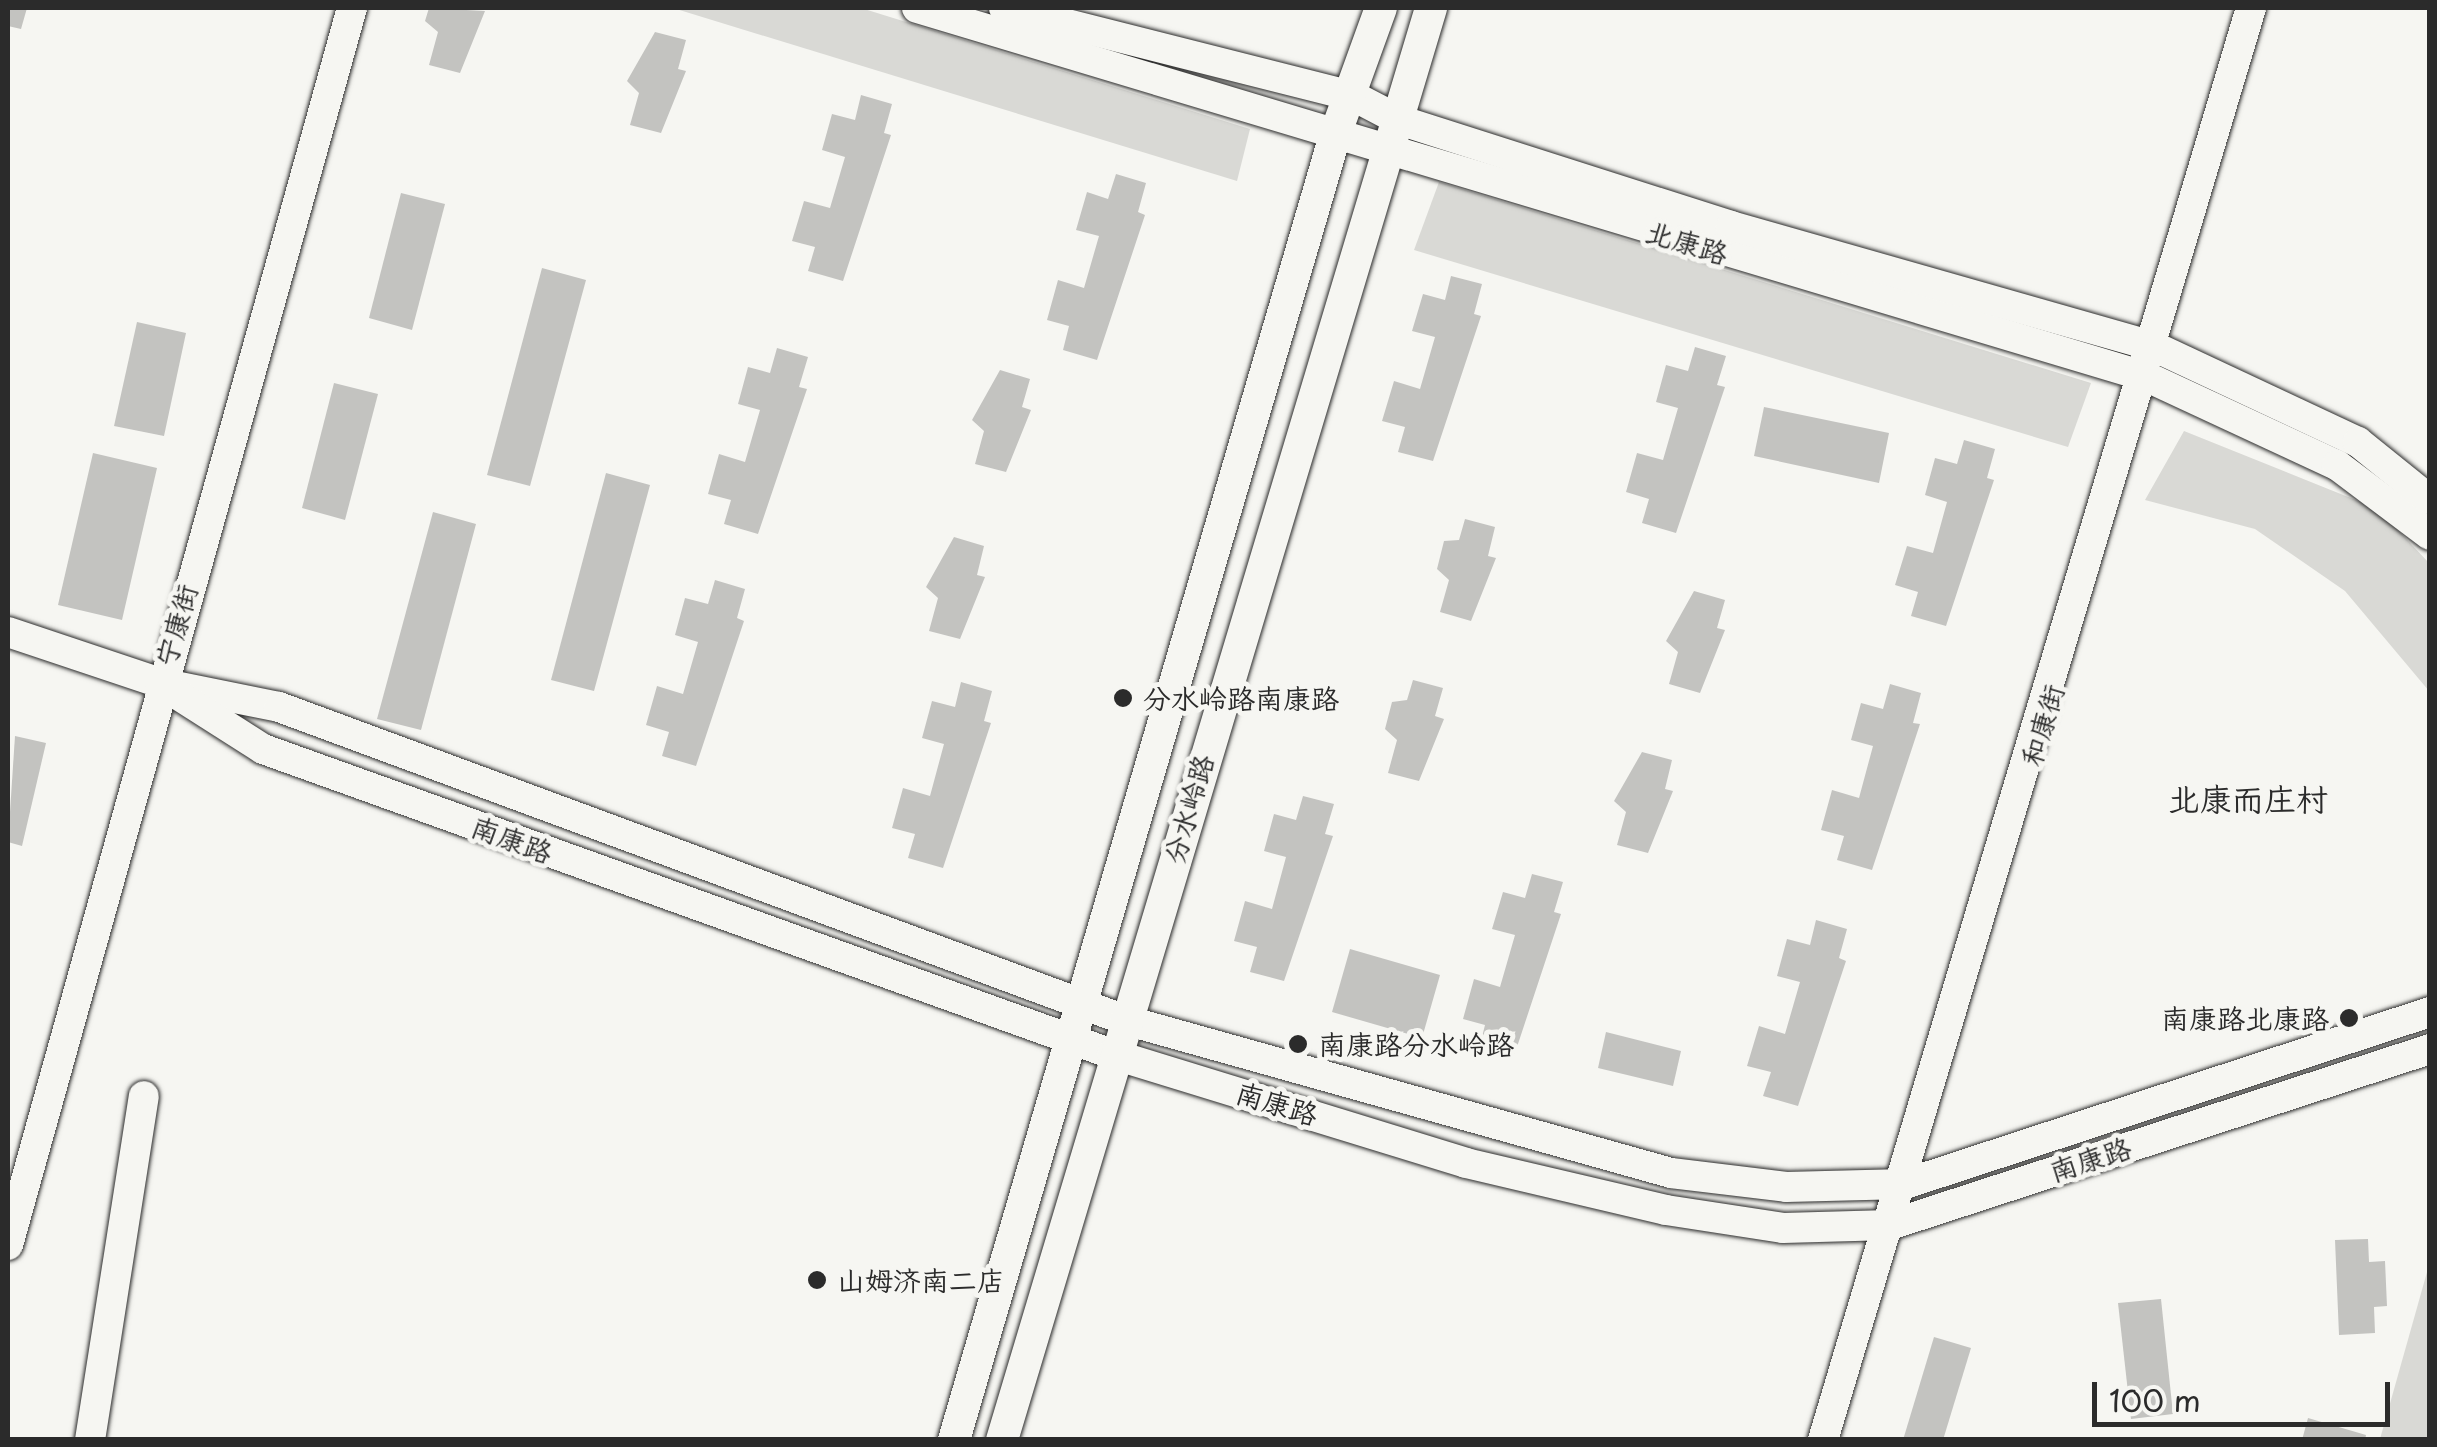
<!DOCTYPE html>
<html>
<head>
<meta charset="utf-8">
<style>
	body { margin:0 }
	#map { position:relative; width:2437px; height:1447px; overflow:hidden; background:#f6f6f2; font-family:"Playpen Sans","LXGW WenKai TC",sans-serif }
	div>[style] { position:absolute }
	.green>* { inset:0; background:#d9d9d5 }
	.building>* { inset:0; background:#c3c3c0 }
	.roads { filter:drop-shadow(0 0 2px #2b2b2b) drop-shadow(0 0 2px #2b2b2b) }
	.secondary>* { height:30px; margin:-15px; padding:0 15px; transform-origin:15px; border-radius:15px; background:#f6f6f2 }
	.primary>* { height:32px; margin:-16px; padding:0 16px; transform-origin:16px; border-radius:16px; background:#f6f6f2 }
	.dots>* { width:28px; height:28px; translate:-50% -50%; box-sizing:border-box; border:5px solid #f6f6f2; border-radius:50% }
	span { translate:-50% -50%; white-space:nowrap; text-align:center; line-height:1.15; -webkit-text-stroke:10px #f6f6f2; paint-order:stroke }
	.street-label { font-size:28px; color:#2b2b2b }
	.poi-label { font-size:28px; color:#2b2b2b }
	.left { translate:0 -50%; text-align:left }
	.right { translate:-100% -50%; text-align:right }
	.quarter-label { font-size:32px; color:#2b2b2b }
	.frame { position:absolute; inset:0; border:10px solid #2b2b2b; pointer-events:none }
	.scale { position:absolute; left:2092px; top:1382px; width:298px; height:45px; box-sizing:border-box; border:5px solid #2b2b2b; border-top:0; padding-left:12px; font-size:30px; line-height:35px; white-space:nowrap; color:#2b2b2b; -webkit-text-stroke:8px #f6f6f2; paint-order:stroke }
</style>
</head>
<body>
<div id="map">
	<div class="green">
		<div style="clip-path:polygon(673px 8px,861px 8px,1250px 129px,1237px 181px)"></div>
		<div style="clip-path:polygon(1439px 182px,2091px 383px,2068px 447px,1414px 250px)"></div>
		<div style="clip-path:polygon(2184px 431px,2378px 509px,2429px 563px,2429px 691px,2345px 591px,2255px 529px,2145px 500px)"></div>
		<div style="clip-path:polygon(2429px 1265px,2429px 1439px,2380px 1439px)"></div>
	</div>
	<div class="building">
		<div style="clip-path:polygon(8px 8px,27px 8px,21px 29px,8px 26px)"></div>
		<div style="clip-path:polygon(429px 8px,485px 11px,460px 73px,429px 65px,438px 32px,425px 21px)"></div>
		<div style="clip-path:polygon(655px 32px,686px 40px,678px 69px,686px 71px,661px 133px,630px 125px,639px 93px,627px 81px)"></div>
		<div style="clip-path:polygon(861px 95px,892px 104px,884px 133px,891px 135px,843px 281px,808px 271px,815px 247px,792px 241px,804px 201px,830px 208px,845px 157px,822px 150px,832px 114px,855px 120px)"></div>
		<div style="clip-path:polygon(1116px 174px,1146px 183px,1138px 212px,1145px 215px,1097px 360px,1063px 350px,1069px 326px,1047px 320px,1058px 280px,1084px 288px,1099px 236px,1076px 230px,1087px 192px,1108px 199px)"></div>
		<div style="clip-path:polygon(401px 193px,445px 204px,412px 330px,369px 318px)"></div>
		<div style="clip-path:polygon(542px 268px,586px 280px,530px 486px,487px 475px)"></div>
		<div style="clip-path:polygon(1451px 276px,1482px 284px,1474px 314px,1481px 316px,1433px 461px,1398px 452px,1405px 427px,1382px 421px,1394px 381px,1420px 389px,1435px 337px,1412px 331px,1423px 294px,1445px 300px)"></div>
		<div style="clip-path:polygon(137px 322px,186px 333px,164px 436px,114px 426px)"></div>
		<div style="clip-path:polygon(1695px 347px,1726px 356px,1717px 385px,1725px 387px,1676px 533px,1642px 523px,1649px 499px,1626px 492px,1637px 453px,1663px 460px,1678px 408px,1656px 402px,1666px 365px,1688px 371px)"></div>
		<div style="clip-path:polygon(777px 348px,808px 357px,799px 387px,807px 389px,758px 534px,724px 524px,731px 500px,708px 494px,719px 454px,745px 462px,760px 410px,738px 404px,748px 367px,770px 373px)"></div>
		<div style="clip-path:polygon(1000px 370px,1030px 379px,1022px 407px,1031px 410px,1006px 472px,975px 464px,984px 431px,972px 420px)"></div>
		<div style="clip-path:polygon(334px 383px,378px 394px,345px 520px,302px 508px)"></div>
		<div style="clip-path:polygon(1764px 407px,1889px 433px,1879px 483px,1754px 456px)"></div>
		<div style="clip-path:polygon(1964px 440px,1995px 449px,1987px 478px,1994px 480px,1946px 626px,1911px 616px,1918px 592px,1895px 585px,1907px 546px,1933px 553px,1947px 502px,1925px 495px,1935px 458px,1957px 464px)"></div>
		<div style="clip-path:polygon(93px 453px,157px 468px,122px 620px,58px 605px)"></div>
		<div style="clip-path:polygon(606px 473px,650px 485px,594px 691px,551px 680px)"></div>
		<div style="clip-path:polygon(433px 512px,476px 524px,421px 730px,377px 719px)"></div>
		<div style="clip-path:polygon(1465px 519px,1495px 527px,1488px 556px,1496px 558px,1471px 621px,1440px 612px,1449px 580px,1437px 569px,1444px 541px,1459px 540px)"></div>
		<div style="clip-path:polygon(954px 537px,984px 546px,977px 575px,985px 577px,960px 639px,929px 631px,938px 598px,926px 587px)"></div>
		<div style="clip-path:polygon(715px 580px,745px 589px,737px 618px,744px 621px,696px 766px,662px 756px,669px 732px,646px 725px,657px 686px,683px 694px,698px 642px,675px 635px,685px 598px,708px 604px)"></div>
		<div style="clip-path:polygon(1694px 591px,1725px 600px,1717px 628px,1725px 630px,1700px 693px,1669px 684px,1678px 652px,1666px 641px)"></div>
		<div style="clip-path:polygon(1413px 680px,1443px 688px,1435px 716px,1444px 719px,1419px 781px,1388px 773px,1397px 740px,1385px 729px,1392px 702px,1407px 700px)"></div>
		<div style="clip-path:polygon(961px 682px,992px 691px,984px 721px,991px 723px,943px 868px,908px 858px,915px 834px,892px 828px,903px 788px,930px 796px,944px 744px,922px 738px,932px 701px,955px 707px)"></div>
		<div style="clip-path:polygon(1890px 684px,1921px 693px,1913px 723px,1920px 724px,1872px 870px,1837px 860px,1844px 836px,1821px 830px,1832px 790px,1859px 798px,1873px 746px,1851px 740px,1861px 703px,1883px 709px)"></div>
		<div style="clip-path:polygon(15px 736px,46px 743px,22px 846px,8px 842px)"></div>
		<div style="clip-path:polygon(1642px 752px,1672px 760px,1665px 789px,1673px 791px,1648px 853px,1617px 845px,1626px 812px,1614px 801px)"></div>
		<div style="clip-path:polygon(1303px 796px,1334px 804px,1325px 834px,1333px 836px,1284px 981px,1250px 972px,1257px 947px,1234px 941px,1245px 901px,1272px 909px,1286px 857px,1264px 851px,1274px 814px,1296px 820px)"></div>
		<div style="clip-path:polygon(1532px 874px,1563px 882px,1554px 912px,1561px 914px,1513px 1059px,1479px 1049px,1485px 1025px,1463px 1019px,1474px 979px,1500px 987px,1515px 935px,1492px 929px,1503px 892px,1525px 898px)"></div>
		<div style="clip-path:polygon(1816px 920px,1847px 929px,1839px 958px,1846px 961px,1798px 1106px,1763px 1096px,1771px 1072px,1747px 1066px,1759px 1026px,1785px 1034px,1800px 982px,1777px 976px,1787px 939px,1810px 945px)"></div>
		<div style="clip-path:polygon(1350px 949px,1440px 975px,1422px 1038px,1332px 1012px)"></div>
		<div style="clip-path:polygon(1606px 1032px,1681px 1051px,1673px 1086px,1598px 1068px)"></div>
		<div style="clip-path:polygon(2368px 1239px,2369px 1262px,2385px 1261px,2387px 1306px,2374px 1307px,2375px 1333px,2339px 1335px,2335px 1240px)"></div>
		<div style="clip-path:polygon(2161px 1299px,2173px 1414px,2131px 1419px,2118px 1303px)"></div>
		<div style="clip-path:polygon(1934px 1337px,1971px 1348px,1943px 1440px,1903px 1440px)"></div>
		<div style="clip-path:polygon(2308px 1418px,2366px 1435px,2365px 1440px,2302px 1440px)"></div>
	</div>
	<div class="roads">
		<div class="secondary">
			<div style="left:917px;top:8px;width:1284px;rotate:16.7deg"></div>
			<div style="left:2147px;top:377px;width:209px;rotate:24.9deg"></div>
			<div style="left:2337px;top:465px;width:116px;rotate:37deg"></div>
			<div style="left:1004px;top:8px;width:362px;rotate:14.2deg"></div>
			<div style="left:1355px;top:97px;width:50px;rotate:27.6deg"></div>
			<div style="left:1399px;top:120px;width:349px;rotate:17.7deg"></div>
			<div style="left:1731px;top:226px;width:441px;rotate:15.9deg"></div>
			<div style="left:2155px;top:347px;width:224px;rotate:25.1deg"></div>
			<div style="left:2358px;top:442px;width:92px;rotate:38.9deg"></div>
			<div style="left:8px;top:632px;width:160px;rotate:18.5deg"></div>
			<div style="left:160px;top:683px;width:121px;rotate:11.4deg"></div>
			<div style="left:279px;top:707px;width:902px;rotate:20.3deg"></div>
			<div style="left:1125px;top:1020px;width:567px;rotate:15.65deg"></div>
			<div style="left:1671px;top:1173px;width:116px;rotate:6.9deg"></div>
			<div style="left:1786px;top:1187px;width:119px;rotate:-1.4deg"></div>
			<div style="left:1905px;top:1184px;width:552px;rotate:-18.14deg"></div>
			<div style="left:175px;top:693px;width:104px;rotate:32.5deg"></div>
			<div style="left:263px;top:749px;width:902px;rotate:19.76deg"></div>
			<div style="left:1112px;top:1054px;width:370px;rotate:17.1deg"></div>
			<div style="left:1466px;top:1163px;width:205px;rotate:13.2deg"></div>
			<div style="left:1666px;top:1210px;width:118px;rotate:8.7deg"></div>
			<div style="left:1783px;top:1228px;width:107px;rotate:-1.6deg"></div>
			<div style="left:1890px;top:1225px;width:568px;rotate:-18.05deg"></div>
			<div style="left:8px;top:1245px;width:1284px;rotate:-74.46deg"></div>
			<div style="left:90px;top:1440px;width:348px;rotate:-81.1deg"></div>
			<div style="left:1823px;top:1440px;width:1495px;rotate:-73.36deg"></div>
		</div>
		<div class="primary">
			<div style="left:954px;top:1440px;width:1359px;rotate:-73.72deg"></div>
			<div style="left:1335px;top:135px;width:135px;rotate:-70.1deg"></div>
			<div style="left:1002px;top:1440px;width:1495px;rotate:-73.32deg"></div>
		</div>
	</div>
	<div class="dots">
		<div style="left:1123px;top:698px;background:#2b2b2b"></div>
		<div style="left:2349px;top:1018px;background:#2b2b2b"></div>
		<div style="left:1298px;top:1044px;background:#2b2b2b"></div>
		<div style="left:817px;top:1280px;background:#2b2b2b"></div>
	</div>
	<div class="street-label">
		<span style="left:1687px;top:242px;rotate:17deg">北康路</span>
		<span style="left:176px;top:625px;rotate:-74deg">宁康街</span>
		<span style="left:2042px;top:725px;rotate:-73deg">和康街</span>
		<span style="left:1188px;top:809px;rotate:-74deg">分水岭路</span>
		<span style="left:512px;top:839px;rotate:20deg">南康路</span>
		<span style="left:1277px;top:1103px;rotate:17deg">南康路</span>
		<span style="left:2090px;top:1159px;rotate:-18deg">南康路</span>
	</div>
	<div class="poi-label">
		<span class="left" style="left:1143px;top:698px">分水岭路南康路</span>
		<span class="right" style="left:2329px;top:1018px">南康路北康路</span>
		<span class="left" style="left:1318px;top:1044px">南康路分水岭路</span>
		<span class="left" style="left:837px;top:1280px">山姆济南二店</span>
	</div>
	<div class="quarter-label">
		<span style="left:2248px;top:798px">北康而庄村</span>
	</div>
	<div class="frame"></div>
	<div class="scale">100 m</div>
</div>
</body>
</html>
